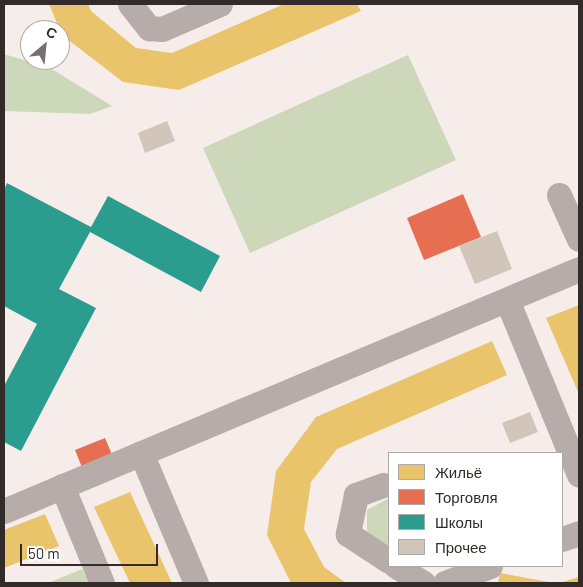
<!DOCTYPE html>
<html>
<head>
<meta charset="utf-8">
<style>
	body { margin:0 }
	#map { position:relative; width:583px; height:587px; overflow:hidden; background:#f6edea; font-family:Barlow,sans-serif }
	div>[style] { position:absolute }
	.green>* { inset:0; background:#ccd8b9 }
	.homes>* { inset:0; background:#e9c46a }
	.shops>* { inset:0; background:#e76f51 }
	.schools>* { inset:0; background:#2a9d8f }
	.building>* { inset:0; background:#d2c5ba }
	.minor>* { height:25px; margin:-12.5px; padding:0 12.5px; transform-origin:12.5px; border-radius:12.5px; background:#b6aca9 }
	span { translate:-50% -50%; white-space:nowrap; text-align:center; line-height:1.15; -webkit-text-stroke:5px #fff; paint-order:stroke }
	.frame { position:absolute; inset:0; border:5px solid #322b29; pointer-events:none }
	.legend { position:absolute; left:388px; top:452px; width:175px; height:115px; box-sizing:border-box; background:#fff; border:1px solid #adaaa9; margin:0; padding:6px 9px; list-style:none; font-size:15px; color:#322b29 }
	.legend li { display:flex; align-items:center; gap:10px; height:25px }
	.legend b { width:25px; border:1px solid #adaaa9 }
	.north { position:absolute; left:20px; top:20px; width:50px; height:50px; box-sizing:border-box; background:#fff; border:1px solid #adaaa9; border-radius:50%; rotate:28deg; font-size:14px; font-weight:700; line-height:20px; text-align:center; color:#322b29 }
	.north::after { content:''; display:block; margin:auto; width:18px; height:22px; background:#776f6d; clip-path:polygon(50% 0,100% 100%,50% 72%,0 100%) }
	.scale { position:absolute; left:20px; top:544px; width:138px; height:22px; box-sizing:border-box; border:2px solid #322b29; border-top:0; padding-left:6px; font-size:15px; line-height:18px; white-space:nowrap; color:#322b29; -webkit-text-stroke:4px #fff; paint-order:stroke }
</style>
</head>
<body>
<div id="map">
	<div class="green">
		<div style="clip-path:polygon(4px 54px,50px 68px,112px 106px,90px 114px,4px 111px)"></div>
		<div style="clip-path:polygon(408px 55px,456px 160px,250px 253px,203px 148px)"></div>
		<div style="clip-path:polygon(389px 498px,389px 551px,367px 538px,367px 510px)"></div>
		<div style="clip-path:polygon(82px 569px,89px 583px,48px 583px)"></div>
	</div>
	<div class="homes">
		<div style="clip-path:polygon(49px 4px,88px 4px,91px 11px,136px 48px,172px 53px,284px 4px,357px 4px,361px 11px,179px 90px,123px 82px,62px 35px)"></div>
		<div style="clip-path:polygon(579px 305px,579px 394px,546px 318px)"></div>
		<div style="clip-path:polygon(492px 341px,507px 375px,337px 449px,311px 482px,304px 529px,324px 567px,346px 583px,291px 583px,267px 535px,276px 471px,316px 417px)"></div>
		<div style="clip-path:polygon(130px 492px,172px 583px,130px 583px,94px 507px)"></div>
		<div style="clip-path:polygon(45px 514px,59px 546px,4px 568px,4px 530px)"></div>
		<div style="clip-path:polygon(500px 573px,549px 582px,549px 583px,498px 583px)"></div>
		<div style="clip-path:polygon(579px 577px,579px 583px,559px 583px)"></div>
	</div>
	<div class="shops">
		<div style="clip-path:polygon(463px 194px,481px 237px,424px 260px,407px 218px)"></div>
		<div style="clip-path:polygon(105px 438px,113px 457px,83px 470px,75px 450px)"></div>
	</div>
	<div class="schools">
		<div style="clip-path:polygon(7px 183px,91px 227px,108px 196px,220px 256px,201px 292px,90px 232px,59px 289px,96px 308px,21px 451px,4px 442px,4px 386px,37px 324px,4px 306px,4px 190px)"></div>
	</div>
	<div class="building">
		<div style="clip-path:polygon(167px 121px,175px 141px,145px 153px,138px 133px)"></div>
		<div style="clip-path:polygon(497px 231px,512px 269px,475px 284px,459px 246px)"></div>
		<div style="clip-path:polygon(530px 412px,538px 432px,510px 443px,502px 423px)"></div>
	</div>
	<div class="minor">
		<div style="left:130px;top:4px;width:31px;rotate:52deg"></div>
		<div style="left:149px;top:28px;width:13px;rotate:4deg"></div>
		<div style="left:162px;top:29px;width:63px;rotate:-23.3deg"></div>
		<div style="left:559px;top:195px;width:48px;rotate:65.6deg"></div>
		<div style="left:507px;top:300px;width:189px;rotate:67.6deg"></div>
		<div style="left:141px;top:453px;width:141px;rotate:67.1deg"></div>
		<div style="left:383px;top:485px;width:29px;rotate:160deg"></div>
		<div style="left:356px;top:495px;width:40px;rotate:102deg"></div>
		<div style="left:348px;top:534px;width:49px;rotate:33.4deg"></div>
		<div style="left:62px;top:486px;width:105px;rotate:67.6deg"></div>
		<div style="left:4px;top:511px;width:624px;rotate:-22.82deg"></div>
		<div style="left:562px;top:539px;width:18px;rotate:-19deg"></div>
		<div style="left:396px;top:566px;width:32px;rotate:32deg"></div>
		<div style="left:445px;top:583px;width:48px;rotate:-20.7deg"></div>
	</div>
	<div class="frame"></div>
	<ul class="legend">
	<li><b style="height:14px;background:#e9c46a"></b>Жильё</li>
	<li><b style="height:14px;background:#e76f51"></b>Торговля</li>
	<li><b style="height:14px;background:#2a9d8f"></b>Школы</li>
	<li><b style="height:14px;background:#d2c5ba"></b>Прочее</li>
	</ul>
	<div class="north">С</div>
	<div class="scale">50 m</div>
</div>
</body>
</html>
